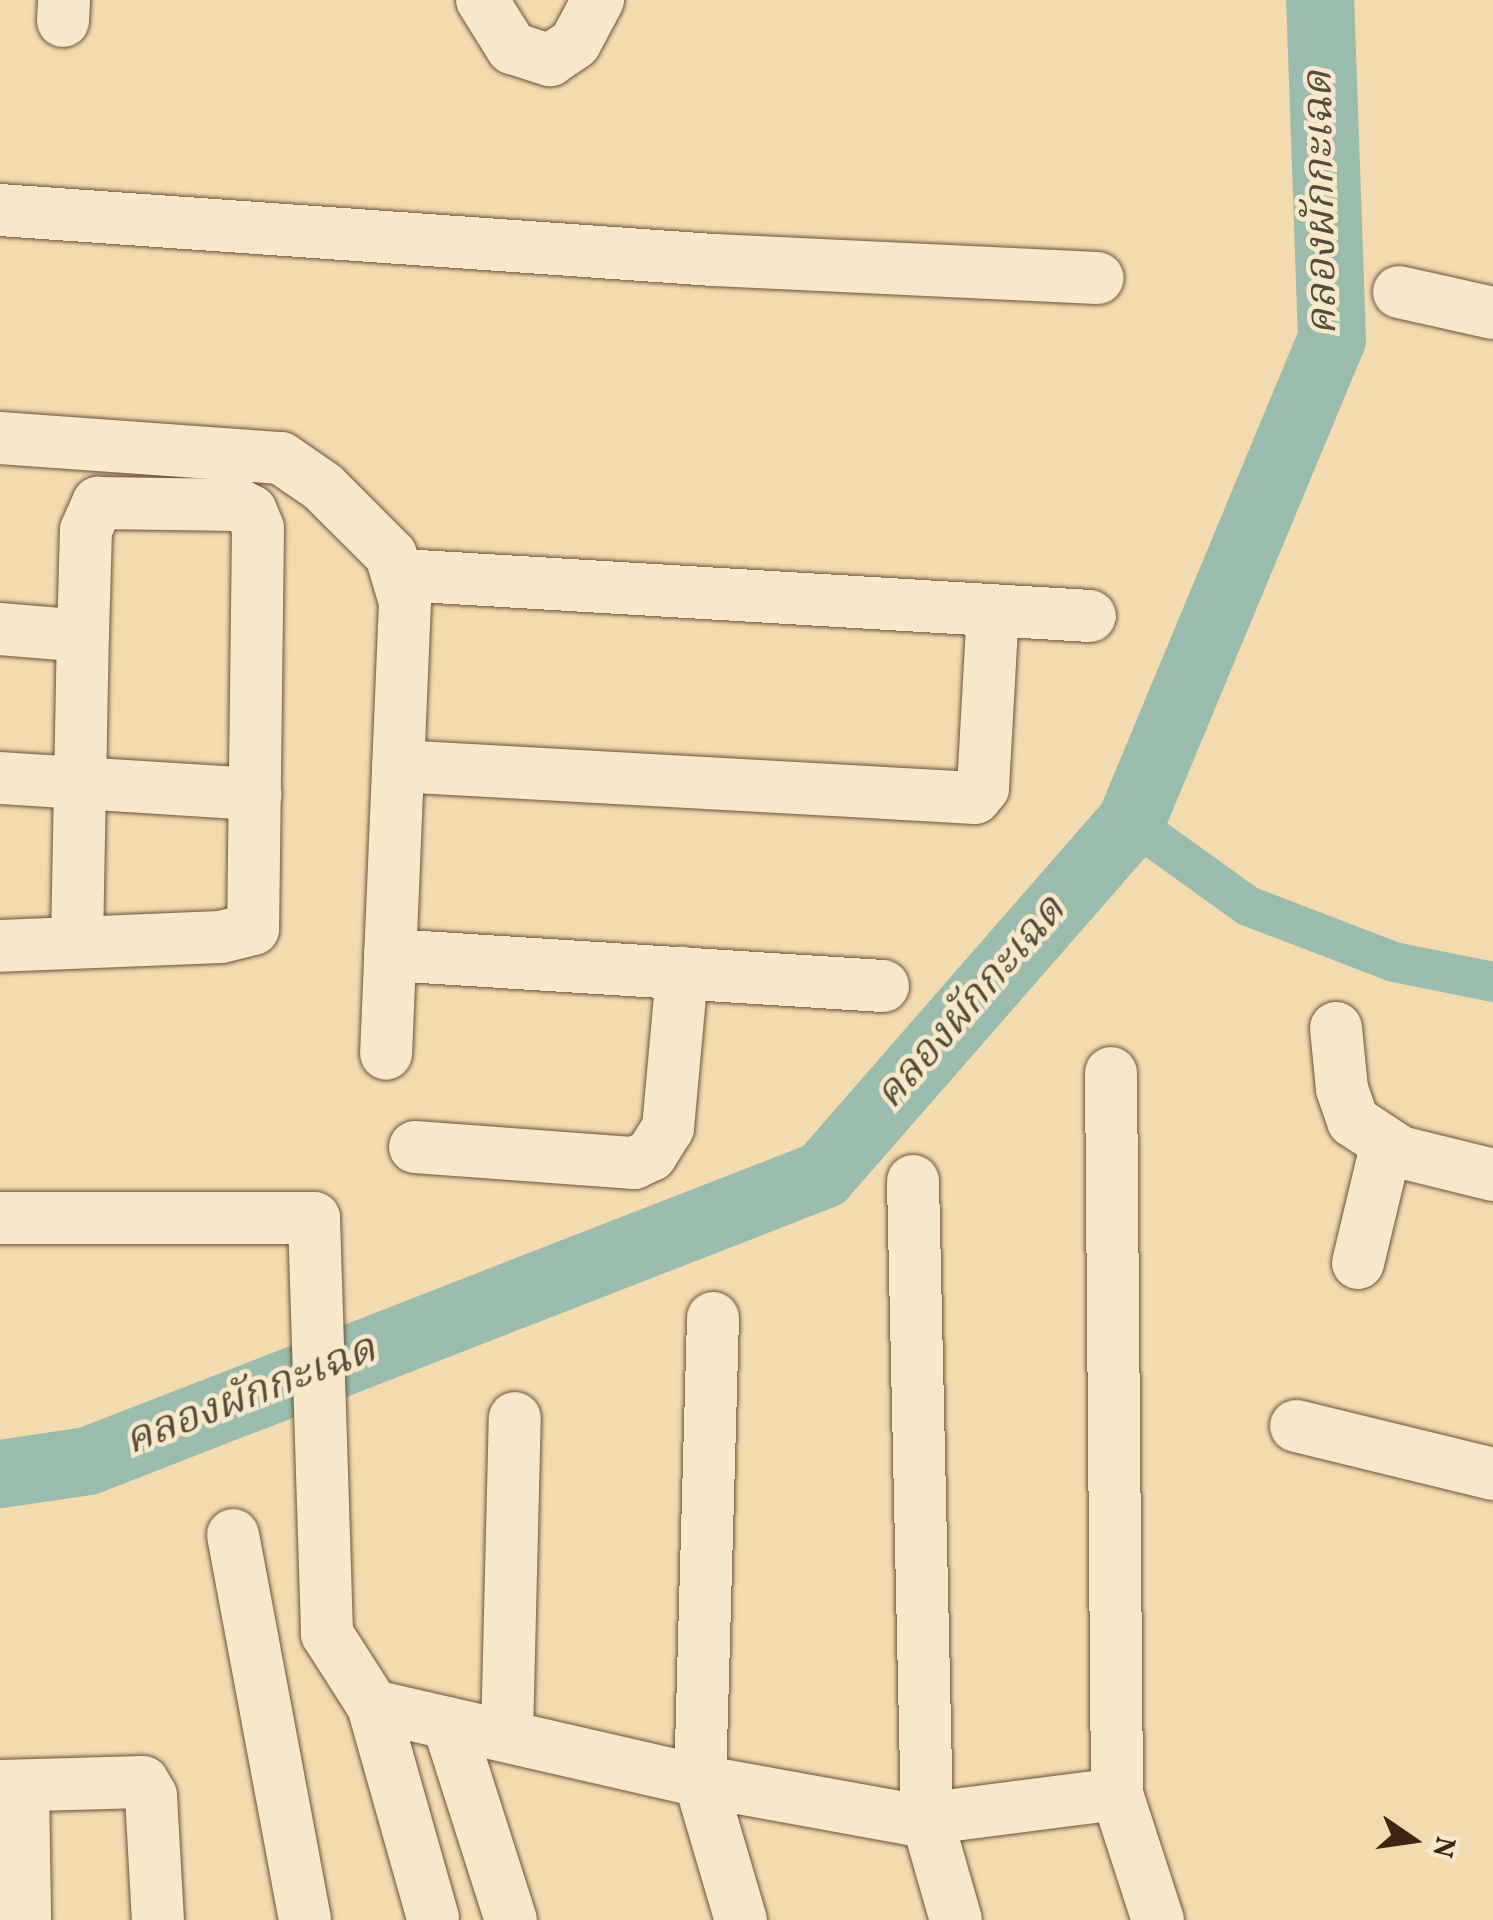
<!DOCTYPE html>
<html>
<head>
<meta charset="utf-8">
<style>
	body { margin:0 }
	#map { position:relative; width:1493px; height:1920px; overflow:hidden; background:#f2dbaf; font-family:Vollkorn,"Noto Serif Thai",serif }
	div>[style] { position:absolute }
	.canal>* { height:40px; margin:-20px; padding:0 20px; transform-origin:20px; border-radius:20px; background:#9bbbad }
	.river>* { height:68px; margin:-34px; padding:0 34px; transform-origin:34px; border-radius:34px; background:#9bbbad }
	.roads { filter:drop-shadow(0 0 2px #6a533a) drop-shadow(0 0 2px #6a533a) }
	.minor>* { height:52px; margin:-26px; padding:0 26px; transform-origin:26px; border-radius:26px; background:#f7e8cb }
	span { translate:-50% -50%; white-space:nowrap; text-align:center; line-height:1.15; -webkit-text-stroke:9px #f7e8cb; paint-order:stroke }
	.water-label { font-size:42px; color:#544b3a; font-style:italic }
	.north { position:absolute; left:1363px; top:1790px; width:100px; height:100px; -webkit-text-stroke:8px #f7e8cb; paint-order:stroke; rotate:103deg; font-size:28px; font-weight:700; line-height:40px; text-align:center; color:#3c2613 }
	.north::after { content:''; display:block; margin:auto; width:35px; height:45px; background:#3c2613; clip-path:polygon(50% 0,100% 100%,50% 72%,0 100%) }
</style>
</head>
<body>
<div id="map">
	<div class="canal">
		<div style="left:1131px;top:822px;width:144px;rotate:35.7deg"></div>
		<div style="left:1248px;top:906px;width:156px;rotate:21deg"></div>
		<div style="left:1394px;top:962px;width:101px;rotate:11.4deg"></div>
	</div>
	<div class="river">
		<div style="left:0;top:1474px;width:89px;rotate:-8.4deg"></div>
		<div style="left:88px;top:1461px;width:789px;rotate:-21.26deg"></div>
		<div style="left:823px;top:1175px;width:468px;rotate:-48.9deg"></div>
		<div style="left:1131px;top:822px;width:523px;rotate:-67.41deg"></div>
		<div style="left:1332px;top:339px;width:339px;rotate:-92deg"></div>
	</div>
	<div class="roads">
		<div class="minor">
			<div style="left:482px;top:0;width:57px;rotate:58deg"></div>
			<div style="left:512px;top:48px;width:40px;rotate:18deg"></div>
			<div style="left:550px;top:60px;width:30px;rotate:-34deg"></div>
			<div style="left:575px;top:43px;width:49px;rotate:-61.9deg"></div>
			<div style="left:63px;top:21px;width:21px;rotate:-87deg"></div>
			<div style="left:0;top:210px;width:716px;rotate:4.01deg"></div>
			<div style="left:714px;top:260px;width:384px;rotate:2.7deg"></div>
			<div style="left:1399px;top:292px;width:96px;rotate:12.6deg"></div>
			<div style="left:0;top:438px;width:282px;rotate:4.1deg"></div>
			<div style="left:281px;top:458px;width:51px;rotate:34.6deg"></div>
			<div style="left:323px;top:487px;width:96px;rotate:45deg"></div>
			<div style="left:391px;top:555px;width:49px;rotate:73.4deg"></div>
			<div style="left:405px;top:602px;width:452px;rotate:92.4deg"></div>
			<div style="left:402px;top:575px;width:689px;rotate:3.41deg"></div>
			<div style="left:0;top:629px;width:83px;rotate:4.8deg"></div>
			<div style="left:83px;top:636px;width:106px;rotate:-88.4deg"></div>
			<div style="left:86px;top:530px;width:30px;rotate:-66deg"></div>
			<div style="left:98px;top:503px;width:141px;rotate:0.8deg"></div>
			<div style="left:239px;top:505px;width:13px;rotate:27deg"></div>
			<div style="left:251px;top:511px;width:18px;rotate:68deg"></div>
			<div style="left:258px;top:528px;width:401px;rotate:90.7deg"></div>
			<div style="left:253px;top:929px;width:33px;rotate:166deg"></div>
			<div style="left:221px;top:937px;width:221px;rotate:177.7deg"></div>
			<div style="left:398px;top:766px;width:578px;rotate:3.17deg"></div>
			<div style="left:975px;top:798px;width:13px;rotate:-51deg"></div>
			<div style="left:983px;top:788px;width:178px;rotate:-86.8deg"></div>
			<div style="left:0;top:778px;width:256px;rotate:3.6deg"></div>
			<div style="left:77px;top:942px;width:306px;rotate:-88.9deg"></div>
			<div style="left:390px;top:955px;width:494px;rotate:3.6deg"></div>
			<div style="left:1336px;top:1028px;width:61px;rotate:84.4deg"></div>
			<div style="left:1342px;top:1089px;width:34px;rotate:71deg"></div>
			<div style="left:1353px;top:1121px;width:56px;rotate:33.4deg"></div>
			<div style="left:1400px;top:1152px;width:96px;rotate:13.9deg"></div>
			<div style="left:1111px;top:1073px;width:721px;rotate:89.52deg"></div>
			<div style="left:1117px;top:1794px;width:133px;rotate:72deg"></div>
			<div style="left:415px;top:1147px;width:220px;rotate:4.2deg"></div>
			<div style="left:634px;top:1163px;width:19px;rotate:-25deg"></div>
			<div style="left:651px;top:1155px;width:32px;rotate:-58deg"></div>
			<div style="left:668px;top:1128px;width:156px;rotate:-84.8deg"></div>
			<div style="left:913px;top:1181px;width:638px;rotate:88.74deg"></div>
			<div style="left:927px;top:1819px;width:105px;rotate:74deg"></div>
			<div style="left:0;top:1218px;width:314px"></div>
			<div style="left:314px;top:1218px;width:416px;rotate:88.2deg"></div>
			<div style="left:327px;top:1634px;width:85px;rotate:57.4deg"></div>
			<div style="left:373px;top:1706px;width:335px;rotate:12.9deg"></div>
			<div style="left:700px;top:1781px;width:219px;rotate:10.3deg"></div>
			<div style="left:915px;top:1820px;width:204px;rotate:-7.3deg"></div>
			<div style="left:1358px;top:1263px;width:120px;rotate:-76.5deg"></div>
			<div style="left:713px;top:1318px;width:463px;rotate:91.6deg"></div>
			<div style="left:700px;top:1781px;width:145px;rotate:73.6deg"></div>
			<div style="left:1296px;top:1426px;width:203px;rotate:13.7deg"></div>
			<div style="left:233px;top:1535px;width:392px;rotate:79.4deg"></div>
			<div style="left:373px;top:1706px;width:220px;rotate:74.2deg"></div>
			<div style="left:448px;top:1723px;width:207px;rotate:72.3deg"></div>
			<div style="left:507px;top:1736px;width:318px;rotate:-88.6deg"></div>
			<div style="left:0;top:1786px;width:143px;rotate:-1.6deg"></div>
			<div style="left:143px;top:1782px;width:16px;rotate:60deg"></div>
			<div style="left:151px;top:1796px;width:124px;rotate:86.8deg"></div>
			<div style="left:23px;top:1786px;width:134px;rotate:89.1deg"></div>
		</div>
	</div>
	<div class="water-label">
		<span style="left:1323px;top:203px;rotate:-91deg">คลองผักกะเฉด</span>
		<span style="left:972px;top:1004px;rotate:-49deg">คลองผักกะเฉด</span>
		<span style="left:251px;top:1397px;rotate:-21deg">คลองผักกะเฉด</span>
	</div>
	<div class="north">N</div>
</div>
</body>
</html>
